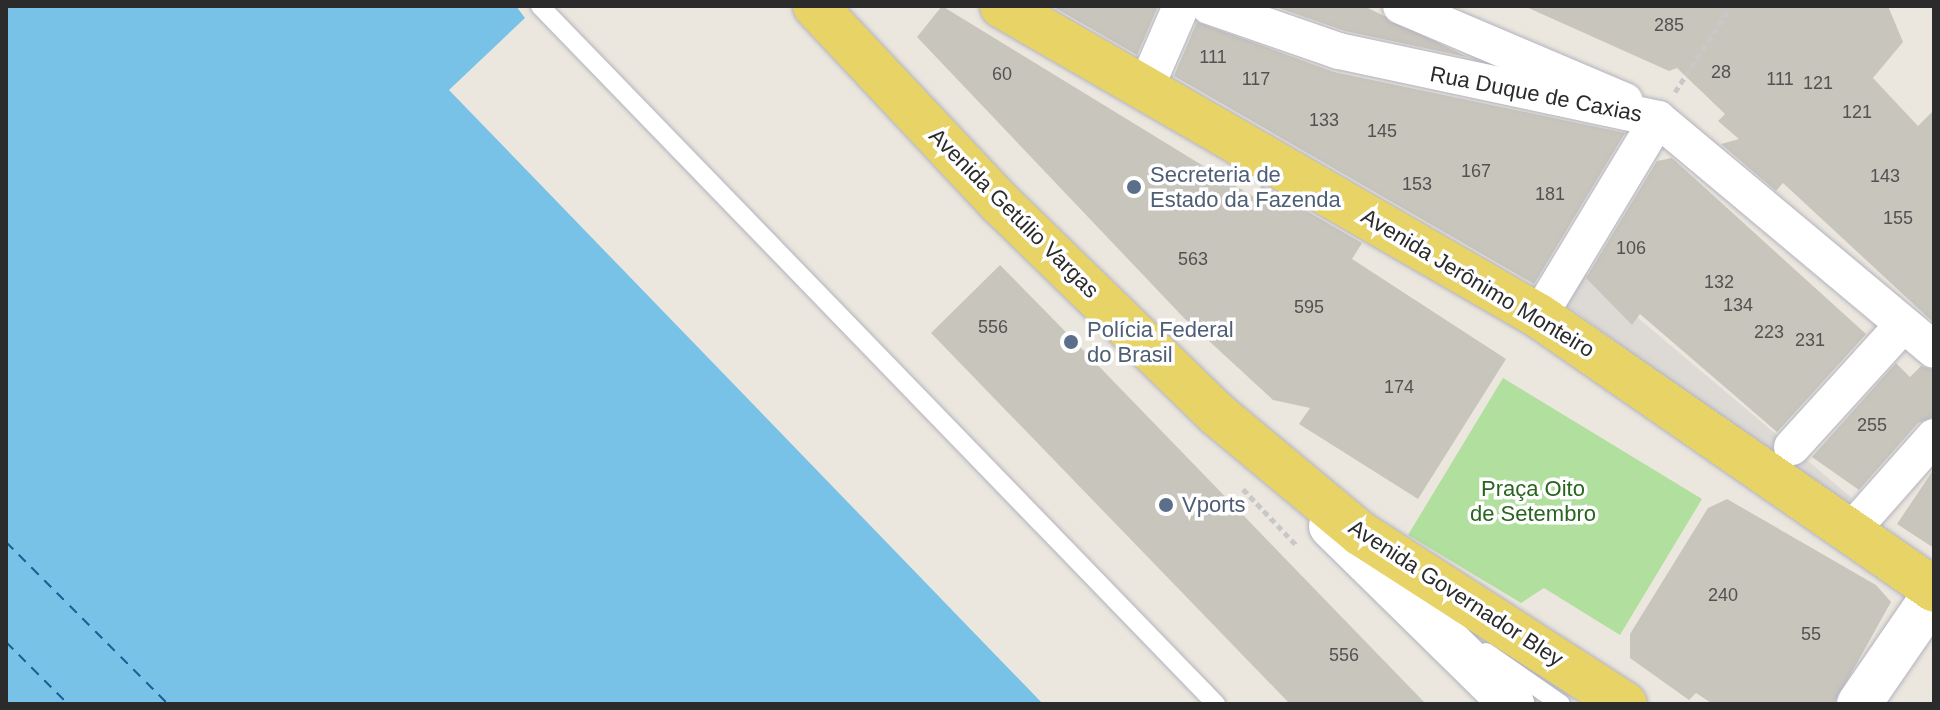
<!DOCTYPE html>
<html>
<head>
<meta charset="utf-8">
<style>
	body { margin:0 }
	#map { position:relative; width:1940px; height:710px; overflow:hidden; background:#ece7de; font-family:Helvetica,sans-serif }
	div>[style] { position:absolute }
	.green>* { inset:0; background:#b0df9e }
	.plaza>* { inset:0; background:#dddad5 }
	.water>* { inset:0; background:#78c2e8 }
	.ferry>* { height:2px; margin-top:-1px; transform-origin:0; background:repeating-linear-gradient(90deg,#166095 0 10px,transparent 0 18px) }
	.building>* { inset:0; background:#c8c5bd }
	.path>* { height:5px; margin-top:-2.5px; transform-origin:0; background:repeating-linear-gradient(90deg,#c8c8c8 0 6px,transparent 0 10px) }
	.roads { filter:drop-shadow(0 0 2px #b2b3be) drop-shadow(0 0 2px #b2b3be) }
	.lane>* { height:18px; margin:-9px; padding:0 9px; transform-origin:9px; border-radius:9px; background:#fff }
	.street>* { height:36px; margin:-18px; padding:0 18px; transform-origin:18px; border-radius:18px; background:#fff }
	.secondary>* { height:44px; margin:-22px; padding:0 22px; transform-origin:22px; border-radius:22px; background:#fff }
	.primary>* { height:44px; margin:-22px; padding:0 22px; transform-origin:22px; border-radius:22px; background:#e8d367 }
	.dots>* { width:22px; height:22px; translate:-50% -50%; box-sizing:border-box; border:4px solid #fff; border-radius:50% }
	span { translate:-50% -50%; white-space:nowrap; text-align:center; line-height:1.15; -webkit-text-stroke:7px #fff; paint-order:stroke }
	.number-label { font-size:18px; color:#525250 }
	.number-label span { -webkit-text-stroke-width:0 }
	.street-label { font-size:22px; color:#2b2b2b }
	.service-label { font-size:22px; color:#4e5e75 }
	.left { translate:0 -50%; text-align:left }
	.park-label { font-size:22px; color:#28651f }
	.frame { position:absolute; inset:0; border:8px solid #2b2b2b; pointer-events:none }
</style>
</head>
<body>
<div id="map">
	<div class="green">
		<div style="clip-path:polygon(1503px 378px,1702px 499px,1620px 635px,1544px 588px,1521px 603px,1408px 535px)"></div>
	</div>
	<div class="plaza">
		<div style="clip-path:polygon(1575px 265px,1852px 498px,1842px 510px,1556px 297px)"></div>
	</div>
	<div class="water">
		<div style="clip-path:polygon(6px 6px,516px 6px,525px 18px,449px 90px,1043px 704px,6px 704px)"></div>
	</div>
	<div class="ferry">
		<div style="left:6px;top:542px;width:229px;rotate:45deg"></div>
		<div style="left:6px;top:642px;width:88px;rotate:45deg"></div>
	</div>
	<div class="building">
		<div style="clip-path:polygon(942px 6px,1254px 197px,1262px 185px,1362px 243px,1352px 259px,1506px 359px,1418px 499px,1299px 424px,1310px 408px,1273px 400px,1184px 318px,917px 37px)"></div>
		<div style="clip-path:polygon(1052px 6px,1158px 6px,1137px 55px)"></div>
		<div style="clip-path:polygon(1273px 6px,1364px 6px,1467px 57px,1345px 31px)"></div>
		<div style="clip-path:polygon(1524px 6px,1888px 6px,1903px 42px,1873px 78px,1918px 126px,1934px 110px,1934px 323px,1783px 183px,1776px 191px,1721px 144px,1739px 139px,1718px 121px,1725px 114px,1677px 68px,1669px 71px)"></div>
		<div style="clip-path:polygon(1197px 22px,1334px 72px,1625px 133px,1534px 284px,1174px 76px)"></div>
		<div style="clip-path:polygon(1672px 158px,1866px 334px,1777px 432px,1640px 314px,1632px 325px,1586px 278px,1657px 161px)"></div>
		<div style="clip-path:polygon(1000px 265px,1056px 322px,1426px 704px,1290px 704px,931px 333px)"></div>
		<div style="clip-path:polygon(1896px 363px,1910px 377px,1921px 366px,1934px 370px,1934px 417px,1918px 423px,1859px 490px,1812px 457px)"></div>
		<div style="clip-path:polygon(1934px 469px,1934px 548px,1897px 524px)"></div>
		<div style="clip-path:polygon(1727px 499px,1876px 585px,1891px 602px,1834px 704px,1713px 704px,1696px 693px,1689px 700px,1630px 658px,1630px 634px,1708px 508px)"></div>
	</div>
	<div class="path">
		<div style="left:1675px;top:92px;width:103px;rotate:-56.9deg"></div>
		<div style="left:1243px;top:489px;width:79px;rotate:46.5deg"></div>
	</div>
	<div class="roads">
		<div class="lane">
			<div style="left:540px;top:6px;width:972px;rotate:45.92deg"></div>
			<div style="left:1486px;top:652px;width:91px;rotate:34.7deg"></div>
		</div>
		<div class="street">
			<div style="left:1209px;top:6px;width:138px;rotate:19.1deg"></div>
			<div style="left:1339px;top:51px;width:326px;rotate:12deg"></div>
			<div style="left:1658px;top:119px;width:360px;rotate:39.9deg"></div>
			<div style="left:1401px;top:6px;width:243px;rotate:23deg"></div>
			<div style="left:1146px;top:87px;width:88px;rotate:-66.6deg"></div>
			<div style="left:1539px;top:316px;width:230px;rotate:-58.9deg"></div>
			<div style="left:1792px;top:447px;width:164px;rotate:-47.7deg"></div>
			<div style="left:1850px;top:532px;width:127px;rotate:-48.5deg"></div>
		</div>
		<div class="secondary">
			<div style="left:1331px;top:526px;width:254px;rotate:44.5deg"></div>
			<div style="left:1859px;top:704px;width:132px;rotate:-55.5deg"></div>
		</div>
		<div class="primary">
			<div style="left:815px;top:6px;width:270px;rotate:46.8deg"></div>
			<div style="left:1000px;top:203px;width:304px;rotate:44.2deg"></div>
			<div style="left:1218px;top:415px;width:186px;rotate:39.8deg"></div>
			<div style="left:1361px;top:534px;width:314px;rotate:32.8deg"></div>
			<div style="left:1002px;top:6px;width:620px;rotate:30deg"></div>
			<div style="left:1539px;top:316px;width:481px;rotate:34.7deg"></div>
		</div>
	</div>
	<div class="dots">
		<div style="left:1134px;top:187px;background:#5c6f8a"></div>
		<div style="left:1071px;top:342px;background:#5c6f8a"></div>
		<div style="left:1166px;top:505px;background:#5c6f8a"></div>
	</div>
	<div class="number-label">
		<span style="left:1669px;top:25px">285</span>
		<span style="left:1213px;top:57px">111</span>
		<span style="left:1721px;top:72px">28</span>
		<span style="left:1002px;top:74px">60</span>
		<span style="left:1256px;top:79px">117</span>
		<span style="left:1780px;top:79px">111</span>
		<span style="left:1818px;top:83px">121</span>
		<span style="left:1857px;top:112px">121</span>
		<span style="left:1324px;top:120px">133</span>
		<span style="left:1382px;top:131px">145</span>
		<span style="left:1476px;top:171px">167</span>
		<span style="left:1885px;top:176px">143</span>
		<span style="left:1417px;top:184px">153</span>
		<span style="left:1550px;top:194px">181</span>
		<span style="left:1898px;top:218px">155</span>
		<span style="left:1631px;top:248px">106</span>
		<span style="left:1193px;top:259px">563</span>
		<span style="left:1719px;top:282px">132</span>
		<span style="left:1738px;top:305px">134</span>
		<span style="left:1309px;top:307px">595</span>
		<span style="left:993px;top:327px">556</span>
		<span style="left:1769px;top:332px">223</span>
		<span style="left:1810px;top:340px">231</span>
		<span style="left:1399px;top:387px">174</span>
		<span style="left:1872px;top:425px">255</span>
		<span style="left:1723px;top:595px">240</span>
		<span style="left:1811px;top:634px">55</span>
		<span style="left:1344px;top:655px">556</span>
	</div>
	<div class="street-label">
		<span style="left:1536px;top:94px;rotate:11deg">Rua Duque de Caxias</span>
		<span style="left:1014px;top:213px;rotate:45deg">Avenida Getúlio Vargas</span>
		<span style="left:1478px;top:283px;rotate:31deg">Avenida Jerônimo Monteiro</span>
		<span style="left:1456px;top:593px;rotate:33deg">Avenida Governador Bley</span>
	</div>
	<div class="service-label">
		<span class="left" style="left:1150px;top:187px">Secreteria de<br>Estado da Fazenda</span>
		<span class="left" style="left:1087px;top:342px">Polícia Federal<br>do Brasil</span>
		<span class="left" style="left:1182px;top:505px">Vports</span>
	</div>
	<div class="park-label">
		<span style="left:1533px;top:501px">Praça Oito<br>de Setembro</span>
	</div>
	<div class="frame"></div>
</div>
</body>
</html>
